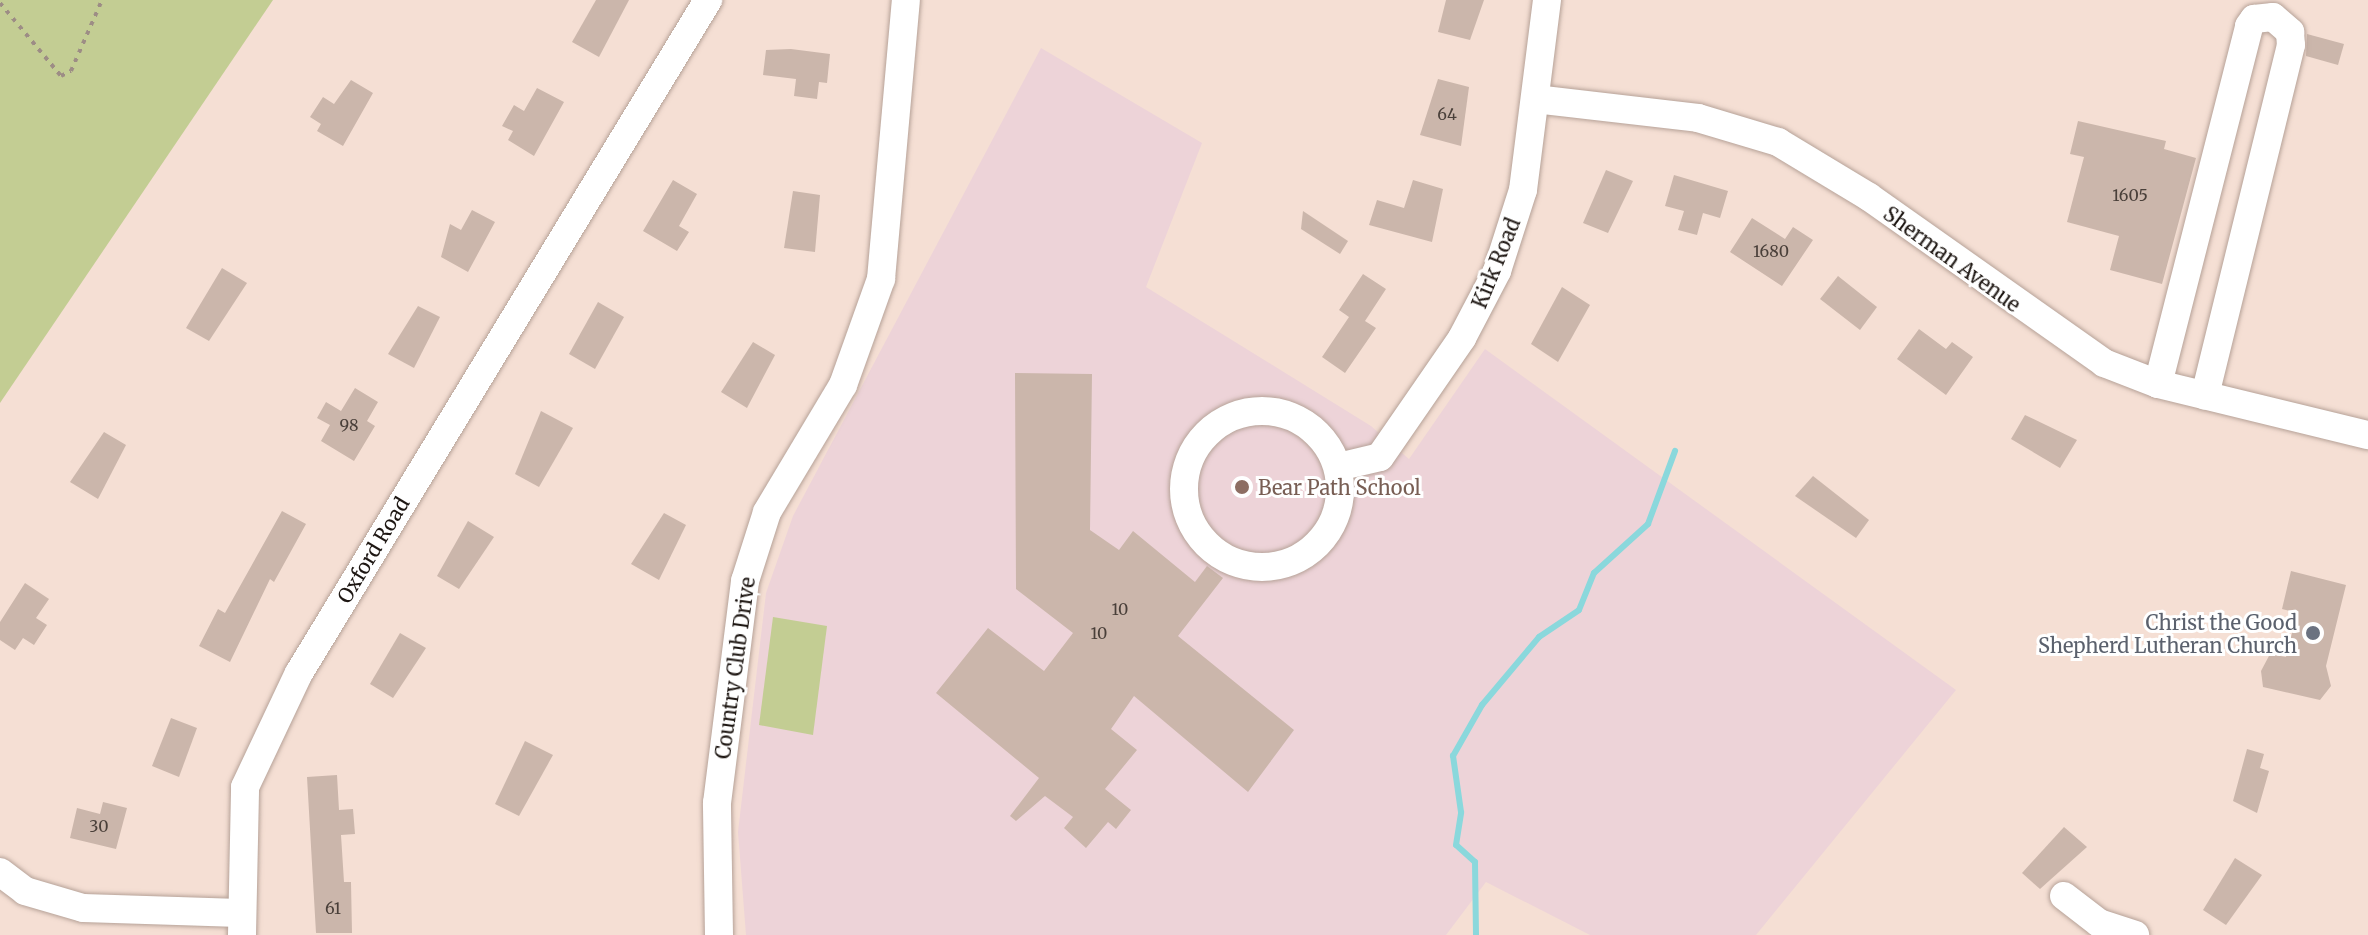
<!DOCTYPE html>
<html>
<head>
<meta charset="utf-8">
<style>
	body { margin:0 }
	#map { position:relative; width:2368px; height:935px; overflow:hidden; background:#f5dfd4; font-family:Merriweather,serif }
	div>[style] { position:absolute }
	.education>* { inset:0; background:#edd3d8 }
	.green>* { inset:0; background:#c3cd93 }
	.stream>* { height:6px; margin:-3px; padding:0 3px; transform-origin:3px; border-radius:3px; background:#8ad8dc }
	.building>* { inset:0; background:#cbb6ab }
	.path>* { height:4px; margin-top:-2px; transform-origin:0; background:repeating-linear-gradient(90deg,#9d8d85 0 4px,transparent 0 10px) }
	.roads { filter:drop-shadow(0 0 2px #b6a298) drop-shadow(0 0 2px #b6a298) }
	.minor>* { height:28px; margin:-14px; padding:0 14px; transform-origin:14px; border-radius:14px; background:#fff }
	.minor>.ring { margin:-14px; padding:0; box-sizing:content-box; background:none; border:28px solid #fff; border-radius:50% }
	.dots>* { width:22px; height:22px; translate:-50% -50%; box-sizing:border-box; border:4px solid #fff; border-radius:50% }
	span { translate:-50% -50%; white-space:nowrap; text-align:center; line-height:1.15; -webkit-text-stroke:6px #fff; paint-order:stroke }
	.number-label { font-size:16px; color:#493f39 }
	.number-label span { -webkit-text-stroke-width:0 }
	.street-label { font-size:20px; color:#1e1713 }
	.education-label { font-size:20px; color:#785e54 }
	.left { translate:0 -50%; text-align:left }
	.worship-label { font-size:20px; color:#5b616d }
	.right { translate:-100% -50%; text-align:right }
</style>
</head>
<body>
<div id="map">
	<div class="education">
		<div style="clip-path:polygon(1041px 48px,1202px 143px,1146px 287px,1371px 426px,1409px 459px,1485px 349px,1956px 690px,1756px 935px,1590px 935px,1486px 882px,1446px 935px,746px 935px,738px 832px,766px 593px,793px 516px)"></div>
	</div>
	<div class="green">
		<div style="clip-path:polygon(0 0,273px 0,0 403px)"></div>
		<div style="clip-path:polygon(773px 617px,827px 626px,813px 735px,759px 725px)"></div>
	</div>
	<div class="stream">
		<div style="left:1476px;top:935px;width:73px;rotate:-90.8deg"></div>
		<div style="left:1475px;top:862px;width:25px;rotate:-138deg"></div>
		<div style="left:1456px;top:845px;width:33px;rotate:-81deg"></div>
		<div style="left:1461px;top:812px;width:57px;rotate:-98.1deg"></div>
		<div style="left:1453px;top:756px;width:59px;rotate:-60.4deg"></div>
		<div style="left:1482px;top:705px;width:89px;rotate:-50deg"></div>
		<div style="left:1539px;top:637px;width:48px;rotate:-34deg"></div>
		<div style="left:1579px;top:610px;width:40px;rotate:-68deg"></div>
		<div style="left:1594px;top:573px;width:73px;rotate:-42.2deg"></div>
		<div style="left:1648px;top:524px;width:78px;rotate:-69.7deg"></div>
	</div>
	<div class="building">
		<div style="clip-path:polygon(596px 0,629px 0,599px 57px,572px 42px)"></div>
		<div style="clip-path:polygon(1446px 0,1484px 0,1470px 40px,1438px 32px)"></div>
		<div style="clip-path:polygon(2307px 34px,2344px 44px,2338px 65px,2306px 56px)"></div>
		<div style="clip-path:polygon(791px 49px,830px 54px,827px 83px,819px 82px,817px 99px,794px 96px,796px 79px,763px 75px,766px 50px)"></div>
		<div style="clip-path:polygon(1438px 79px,1469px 87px,1461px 146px,1420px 135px)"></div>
		<div style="clip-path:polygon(351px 80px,373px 93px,343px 146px,317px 131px,321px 124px,310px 117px,323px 97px,334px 104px)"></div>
		<div style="clip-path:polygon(537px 88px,564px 102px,534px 156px,508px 140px,513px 131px,502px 126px,514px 105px,524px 111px)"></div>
		<div style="clip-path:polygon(2078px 121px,2166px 141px,2164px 149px,2196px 158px,2162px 284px,2110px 270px,2119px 236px,2067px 222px,2084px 157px,2070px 154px)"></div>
		<div style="clip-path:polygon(1606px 170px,1633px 181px,1608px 233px,1583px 223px)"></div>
		<div style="clip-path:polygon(1674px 175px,1728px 191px,1720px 218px,1703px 213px,1697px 235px,1678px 230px,1684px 211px,1665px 206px)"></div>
		<div style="clip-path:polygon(673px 180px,697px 194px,679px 226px,689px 232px,677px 251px,643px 231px)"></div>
		<div style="clip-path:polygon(1413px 180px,1443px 189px,1432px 242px,1369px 225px,1377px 200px,1404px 208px)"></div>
		<div style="clip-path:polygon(793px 191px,820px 195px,815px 252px,784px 248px)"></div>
		<div style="clip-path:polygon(472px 210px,495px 222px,468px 272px,441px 257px,450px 224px,461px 230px)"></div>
		<div style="clip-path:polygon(1303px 211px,1348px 241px,1340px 254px,1301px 229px)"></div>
		<div style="clip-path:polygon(1752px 218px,1785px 239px,1793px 227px,1813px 240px,1782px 286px,1730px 252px)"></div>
		<div style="clip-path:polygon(222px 268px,247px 283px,209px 341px,186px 328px)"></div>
		<div style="clip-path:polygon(1363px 274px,1386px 289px,1365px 321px,1376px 328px,1345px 373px,1322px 357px,1349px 317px,1339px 310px)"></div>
		<div style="clip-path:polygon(1838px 276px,1877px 307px,1860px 330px,1820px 299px)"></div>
		<div style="clip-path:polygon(1562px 287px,1590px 305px,1558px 362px,1531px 344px)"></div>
		<div style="clip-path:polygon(598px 302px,624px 317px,595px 369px,569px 354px)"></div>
		<div style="clip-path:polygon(418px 306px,440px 317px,414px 368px,388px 354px)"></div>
		<div style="clip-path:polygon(1919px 329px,1946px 349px,1952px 342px,1973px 357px,1946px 395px,1897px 359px)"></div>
		<div style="clip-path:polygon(753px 342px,775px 355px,747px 408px,721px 392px)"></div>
		<div style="clip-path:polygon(1015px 373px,1092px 374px,1090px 530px,1119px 550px,1133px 531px,1195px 582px,1207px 566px,1223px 578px,1178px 636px,1294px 730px,1248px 792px,1134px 696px,1111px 729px,1137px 750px,1105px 789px,1131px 810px,1116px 829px,1108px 822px,1086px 848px,1064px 828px,1073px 817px,1045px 796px,1016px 821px,1010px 816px,1039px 778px,936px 693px,988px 628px,1044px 671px,1073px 633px,1016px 589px)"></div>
		<div style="clip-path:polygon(355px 388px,378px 402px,367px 421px,375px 426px,354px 461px,321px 441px,330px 425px,317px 418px,326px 402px,341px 411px)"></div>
		<div style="clip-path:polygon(541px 411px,573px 428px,539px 487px,515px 474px)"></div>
		<div style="clip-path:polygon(2025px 415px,2077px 440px,2060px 468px,2011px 439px)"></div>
		<div style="clip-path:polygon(104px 432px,126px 445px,98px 499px,70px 482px)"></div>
		<div style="clip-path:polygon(1813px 476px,1869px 520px,1856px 538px,1795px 496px)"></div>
		<div style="clip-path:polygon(282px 511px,306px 524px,274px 582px,270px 579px,230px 662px,199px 646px,218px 609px,225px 613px)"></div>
		<div style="clip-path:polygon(664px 513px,686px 525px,659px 580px,631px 564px)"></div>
		<div style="clip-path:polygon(468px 521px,494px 537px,459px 589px,437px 576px)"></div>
		<div style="clip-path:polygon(2291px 571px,2346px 585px,2326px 666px,2331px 686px,2320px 700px,2263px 687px,2261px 671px,2270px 654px,2286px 657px,2297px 613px,2282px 609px)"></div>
		<div style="clip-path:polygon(25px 583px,49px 599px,36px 618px,47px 625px,34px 645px,23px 638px,15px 650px,0 640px,0 622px)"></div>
		<div style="clip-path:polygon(400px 633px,426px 648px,393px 698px,370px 684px)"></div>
		<div style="clip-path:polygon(171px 718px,197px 728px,179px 777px,152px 766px)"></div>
		<div style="clip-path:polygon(525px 741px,553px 755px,519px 816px,495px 804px)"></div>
		<div style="clip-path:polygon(2247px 749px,2264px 754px,2260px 768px,2269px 771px,2257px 813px,2233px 801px)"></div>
		<div style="clip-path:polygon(337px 775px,339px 810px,353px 809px,355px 834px,341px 835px,344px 882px,351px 882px,352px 933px,316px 933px,307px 777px)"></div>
		<div style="clip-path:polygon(103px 802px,127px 808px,116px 849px,70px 838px,77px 808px,100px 814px)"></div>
		<div style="clip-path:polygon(2064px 827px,2087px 847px,2040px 889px,2022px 873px)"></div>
		<div style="clip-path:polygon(2235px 858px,2262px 875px,2226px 925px,2203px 910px)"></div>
	</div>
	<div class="path">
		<div style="left:0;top:3px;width:95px;rotate:50.1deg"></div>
		<div style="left:61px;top:76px;width:11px;rotate:-27deg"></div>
		<div style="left:71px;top:71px;width:77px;rotate:-66.4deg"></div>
	</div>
	<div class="roads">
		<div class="minor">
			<div style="left:1535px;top:99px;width:164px;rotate:6.6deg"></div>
			<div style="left:1698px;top:118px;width:84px;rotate:16.7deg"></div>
			<div style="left:1778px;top:142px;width:106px;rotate:31.1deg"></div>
			<div style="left:1869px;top:197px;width:288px;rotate:35.2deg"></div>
			<div style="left:2104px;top:363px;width:58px;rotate:21.3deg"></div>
			<div style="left:2158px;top:384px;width:216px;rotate:13.7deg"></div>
			<div style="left:2158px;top:384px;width:369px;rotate:-75.7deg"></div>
			<div style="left:2249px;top:26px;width:9px;rotate:-54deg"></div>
			<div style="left:2254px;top:19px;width:19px;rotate:-6deg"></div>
			<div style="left:2273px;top:17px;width:23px;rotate:41deg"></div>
			<div style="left:2290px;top:32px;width:13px;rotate:86deg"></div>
			<div style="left:2291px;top:45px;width:361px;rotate:103.8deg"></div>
			<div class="ring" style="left:1184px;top:411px;width:128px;height:128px"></div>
			<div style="left:1338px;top:467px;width:43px;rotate:-13.4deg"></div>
			<div style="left:1380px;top:457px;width:145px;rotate:-55.4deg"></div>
			<div style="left:1462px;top:338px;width:76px;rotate:-62.4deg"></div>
			<div style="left:1497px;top:271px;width:85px;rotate:-72.2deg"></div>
			<div style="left:1523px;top:190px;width:192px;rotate:-82.8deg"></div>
			<div style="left:0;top:872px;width:31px;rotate:37deg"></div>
			<div style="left:25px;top:891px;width:60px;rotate:16.3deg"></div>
			<div style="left:83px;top:908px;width:157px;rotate:1.8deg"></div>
			<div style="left:2064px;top:896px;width:44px;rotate:37.6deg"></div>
			<div style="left:2099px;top:923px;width:38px;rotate:18deg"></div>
			<div style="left:242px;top:935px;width:148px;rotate:-88.8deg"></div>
			<div style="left:245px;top:787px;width:126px;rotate:-64.7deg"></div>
			<div style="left:299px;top:673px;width:788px;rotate:-58.71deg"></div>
			<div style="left:719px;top:935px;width:132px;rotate:-90.9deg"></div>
			<div style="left:717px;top:803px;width:224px;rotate:-82.8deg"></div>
			<div style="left:745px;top:581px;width:72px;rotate:-72.3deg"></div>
			<div style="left:767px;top:512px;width:148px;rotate:-59.1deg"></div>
			<div style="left:843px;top:385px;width:113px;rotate:-70.3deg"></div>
			<div style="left:881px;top:279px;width:280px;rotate:-84.9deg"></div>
		</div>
	</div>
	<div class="dots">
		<div style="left:1242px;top:487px;background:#8d6e63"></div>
		<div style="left:2313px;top:633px;background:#6b7280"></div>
	</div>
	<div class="number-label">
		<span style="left:1447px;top:114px">64</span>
		<span style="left:2130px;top:195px">1605</span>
		<span style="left:1771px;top:251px">1680</span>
		<span style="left:349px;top:425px">98</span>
		<span style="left:1120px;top:609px">10</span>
		<span style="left:1099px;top:633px">10</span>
		<span style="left:99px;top:826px">30</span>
		<span style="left:333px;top:908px">61</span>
	</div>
	<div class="street-label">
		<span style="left:1952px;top:259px;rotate:36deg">Sherman Avenue</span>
		<span style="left:1496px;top:263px;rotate:-68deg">Kirk Road</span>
		<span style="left:373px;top:550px;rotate:-59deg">Oxford Road</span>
		<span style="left:735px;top:668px;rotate:-82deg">Country Club Drive</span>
	</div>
	<div class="education-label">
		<span class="left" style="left:1258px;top:487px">Bear Path School</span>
	</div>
	<div class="worship-label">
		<span class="right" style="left:2297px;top:634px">Christ the Good<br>Shepherd Lutheran Church</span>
	</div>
</div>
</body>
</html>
